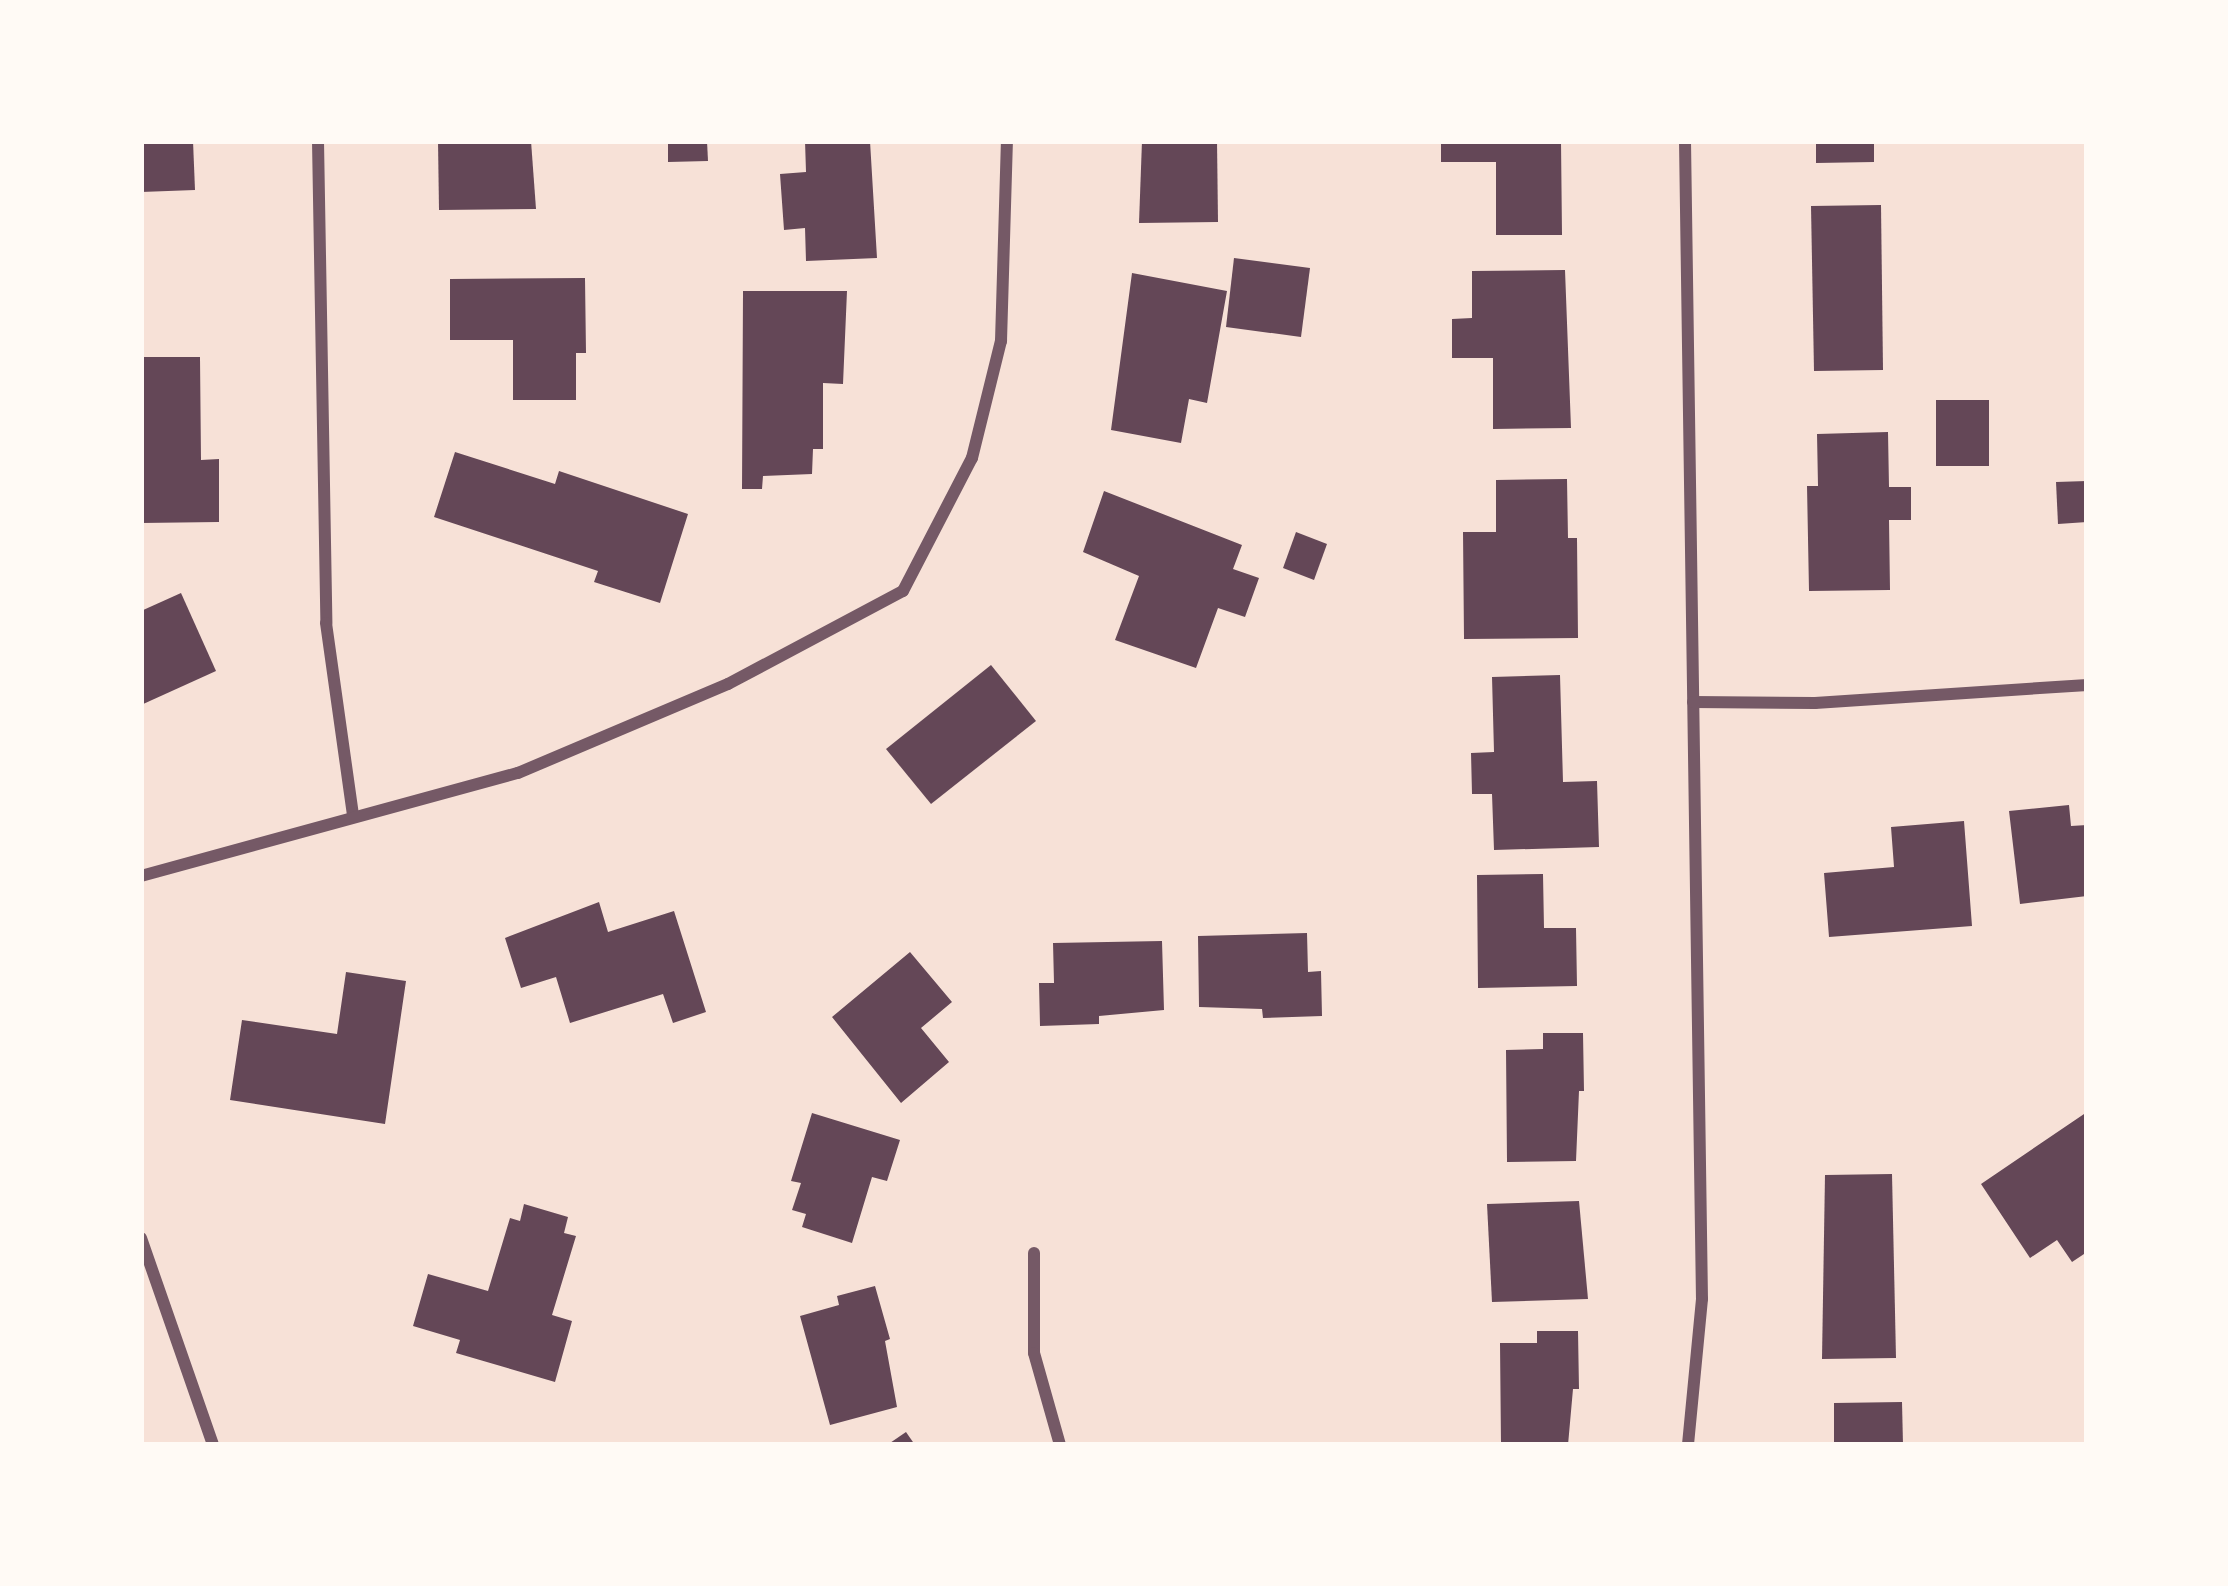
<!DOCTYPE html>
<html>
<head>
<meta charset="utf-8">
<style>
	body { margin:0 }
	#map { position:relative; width:2228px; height:1586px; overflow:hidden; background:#f7e1d7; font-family:"PT Sans Narrow",sans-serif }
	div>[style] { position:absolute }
	.building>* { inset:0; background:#644757 }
	.minor>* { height:12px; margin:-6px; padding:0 6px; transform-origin:6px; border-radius:6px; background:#755966 }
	span { translate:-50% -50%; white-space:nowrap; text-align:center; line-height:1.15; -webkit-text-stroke:12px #fffaf5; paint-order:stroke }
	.frame { position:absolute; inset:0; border:144px solid #fffaf5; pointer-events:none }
</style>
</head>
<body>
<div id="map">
	<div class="building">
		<div style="clip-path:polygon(141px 141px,193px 141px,195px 190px,141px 192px)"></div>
		<div style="clip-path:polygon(438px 141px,531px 141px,536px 209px,439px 210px)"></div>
		<div style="clip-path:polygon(668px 141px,707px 141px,708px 161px,668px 162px)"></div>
		<div style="clip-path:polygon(805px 141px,870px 141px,877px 258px,806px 261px,805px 228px,784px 230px,780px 174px,806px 172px)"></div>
		<div style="clip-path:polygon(1142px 141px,1217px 141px,1218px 222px,1139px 223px)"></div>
		<div style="clip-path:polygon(1441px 141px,1561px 141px,1562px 235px,1496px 235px,1496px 162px,1441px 162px)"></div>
		<div style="clip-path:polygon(1816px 141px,1874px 141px,1874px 162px,1816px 163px)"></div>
		<div style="clip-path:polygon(1881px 205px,1883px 370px,1814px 371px,1811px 206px)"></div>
		<div style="clip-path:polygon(1234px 258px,1310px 268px,1301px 337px,1226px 327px)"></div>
		<div style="clip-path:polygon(1565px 270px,1571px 428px,1493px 429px,1493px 358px,1452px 358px,1452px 319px,1472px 318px,1472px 271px)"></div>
		<div style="clip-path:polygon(1132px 273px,1227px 291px,1207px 403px,1189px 399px,1181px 443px,1111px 430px)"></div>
		<div style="clip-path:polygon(585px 278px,586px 353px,576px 353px,576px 400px,513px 400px,513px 340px,450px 340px,450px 279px)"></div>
		<div style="clip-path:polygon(743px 291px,847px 291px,843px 384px,823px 383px,823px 449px,813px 449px,812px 474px,763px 476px,762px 489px,742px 489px)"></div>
		<div style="clip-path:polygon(141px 357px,200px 357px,201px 460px,219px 459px,219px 522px,141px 523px)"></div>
		<div style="clip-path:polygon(1936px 400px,1989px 400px,1989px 466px,1936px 466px)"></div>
		<div style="clip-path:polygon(1888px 432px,1889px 487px,1911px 487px,1911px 520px,1889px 520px,1890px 590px,1809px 591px,1807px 486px,1818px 486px,1817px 434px)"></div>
		<div style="clip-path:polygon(455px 452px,555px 484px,559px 471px,688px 514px,660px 603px,594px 582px,598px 571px,434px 517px)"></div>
		<div style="clip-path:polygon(1567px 479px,1568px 538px,1577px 538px,1578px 638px,1464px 639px,1463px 532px,1496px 532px,1496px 480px)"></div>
		<div style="clip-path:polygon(2087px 481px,2087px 522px,2058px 524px,2056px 482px)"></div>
		<div style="clip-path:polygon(1104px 491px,1242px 545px,1233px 569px,1259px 578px,1245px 617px,1218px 608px,1196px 668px,1115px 640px,1139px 576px,1083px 552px)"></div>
		<div style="clip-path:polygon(1296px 532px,1327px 544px,1314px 580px,1283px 568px)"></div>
		<div style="clip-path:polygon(181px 593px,216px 671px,141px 705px,141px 611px)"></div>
		<div style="clip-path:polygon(991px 665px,1036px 721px,931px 804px,886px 749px)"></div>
		<div style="clip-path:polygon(1560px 675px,1563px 782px,1597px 781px,1599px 847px,1494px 850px,1492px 794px,1472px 794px,1471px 753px,1494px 752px,1492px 677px)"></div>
		<div style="clip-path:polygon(2069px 805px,2071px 826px,2087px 825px,2087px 896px,2020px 904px,2009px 811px)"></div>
		<div style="clip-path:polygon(1964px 821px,1972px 926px,1829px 937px,1824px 873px,1894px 867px,1891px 827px)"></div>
		<div style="clip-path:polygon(1543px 874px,1544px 928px,1576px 928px,1577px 986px,1478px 988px,1477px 875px)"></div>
		<div style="clip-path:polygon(599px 902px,608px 932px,674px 911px,706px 1012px,673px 1023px,663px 994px,570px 1023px,556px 977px,521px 988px,505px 938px)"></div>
		<div style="clip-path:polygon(1307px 933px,1308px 972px,1321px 971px,1322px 1016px,1263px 1018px,1262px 1009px,1199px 1007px,1198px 936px)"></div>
		<div style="clip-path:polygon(1162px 941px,1164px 1010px,1099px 1016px,1099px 1024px,1040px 1026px,1039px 983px,1054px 983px,1053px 943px)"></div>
		<div style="clip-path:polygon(910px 952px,952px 1002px,921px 1028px,949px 1062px,901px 1103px,832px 1017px)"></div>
		<div style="clip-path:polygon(346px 972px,406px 981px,385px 1124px,230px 1100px,242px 1020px,337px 1034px)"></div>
		<div style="clip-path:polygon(1543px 1033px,1583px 1033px,1584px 1091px,1579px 1091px,1576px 1161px,1507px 1162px,1506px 1050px,1543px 1049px)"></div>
		<div style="clip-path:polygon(2087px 1112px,2087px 1252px,2072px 1262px,2057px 1240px,2030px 1258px,1981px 1184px)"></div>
		<div style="clip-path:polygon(812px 1113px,900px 1140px,887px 1181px,872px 1177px,852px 1243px,802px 1227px,806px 1214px,792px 1210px,801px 1183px,791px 1181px)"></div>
		<div style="clip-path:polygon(1892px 1174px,1896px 1358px,1822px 1359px,1825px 1175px)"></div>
		<div style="clip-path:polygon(1579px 1201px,1588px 1299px,1492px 1302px,1487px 1204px)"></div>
		<div style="clip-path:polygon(524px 1204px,568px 1217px,564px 1233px,576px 1236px,552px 1315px,572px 1321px,555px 1382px,456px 1353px,460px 1340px,413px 1326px,428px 1274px,488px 1291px,510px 1218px,520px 1221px)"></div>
		<div style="clip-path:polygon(875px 1286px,890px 1339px,885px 1341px,897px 1407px,830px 1425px,800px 1316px,839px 1305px,837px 1296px)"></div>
		<div style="clip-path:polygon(1537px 1331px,1578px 1331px,1579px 1389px,1573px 1389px,1568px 1445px,1501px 1445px,1500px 1343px,1537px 1343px)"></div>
		<div style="clip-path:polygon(1902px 1402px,1903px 1445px,1834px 1445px,1834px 1403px)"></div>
		<div style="clip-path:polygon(906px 1432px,915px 1445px,887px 1445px)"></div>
	</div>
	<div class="minor">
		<div style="left:318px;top:141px;width:482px;rotate:89deg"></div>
		<div style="left:326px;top:623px;width:195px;rotate:82deg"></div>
		<div style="left:1685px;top:141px;width:1158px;rotate:89.16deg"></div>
		<div style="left:1702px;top:1299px;width:147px;rotate:95.5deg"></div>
		<div style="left:1693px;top:702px;width:122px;rotate:0.5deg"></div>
		<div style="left:1815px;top:703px;width:273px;rotate:-3.8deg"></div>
		<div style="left:141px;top:876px;width:391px;rotate:-15.3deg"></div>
		<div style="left:518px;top:773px;width:228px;rotate:-23deg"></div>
		<div style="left:728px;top:684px;width:198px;rotate:-28deg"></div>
		<div style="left:903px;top:591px;width:150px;rotate:-62.6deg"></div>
		<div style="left:972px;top:458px;width:121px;rotate:-76.1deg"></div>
		<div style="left:1001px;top:341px;width:200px;rotate:-88.3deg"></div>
		<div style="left:141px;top:1238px;width:219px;rotate:70.8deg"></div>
		<div style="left:1034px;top:1253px;width:100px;rotate:90deg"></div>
		<div style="left:1034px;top:1353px;width:96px;rotate:74.2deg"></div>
	</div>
	<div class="frame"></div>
</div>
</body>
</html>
